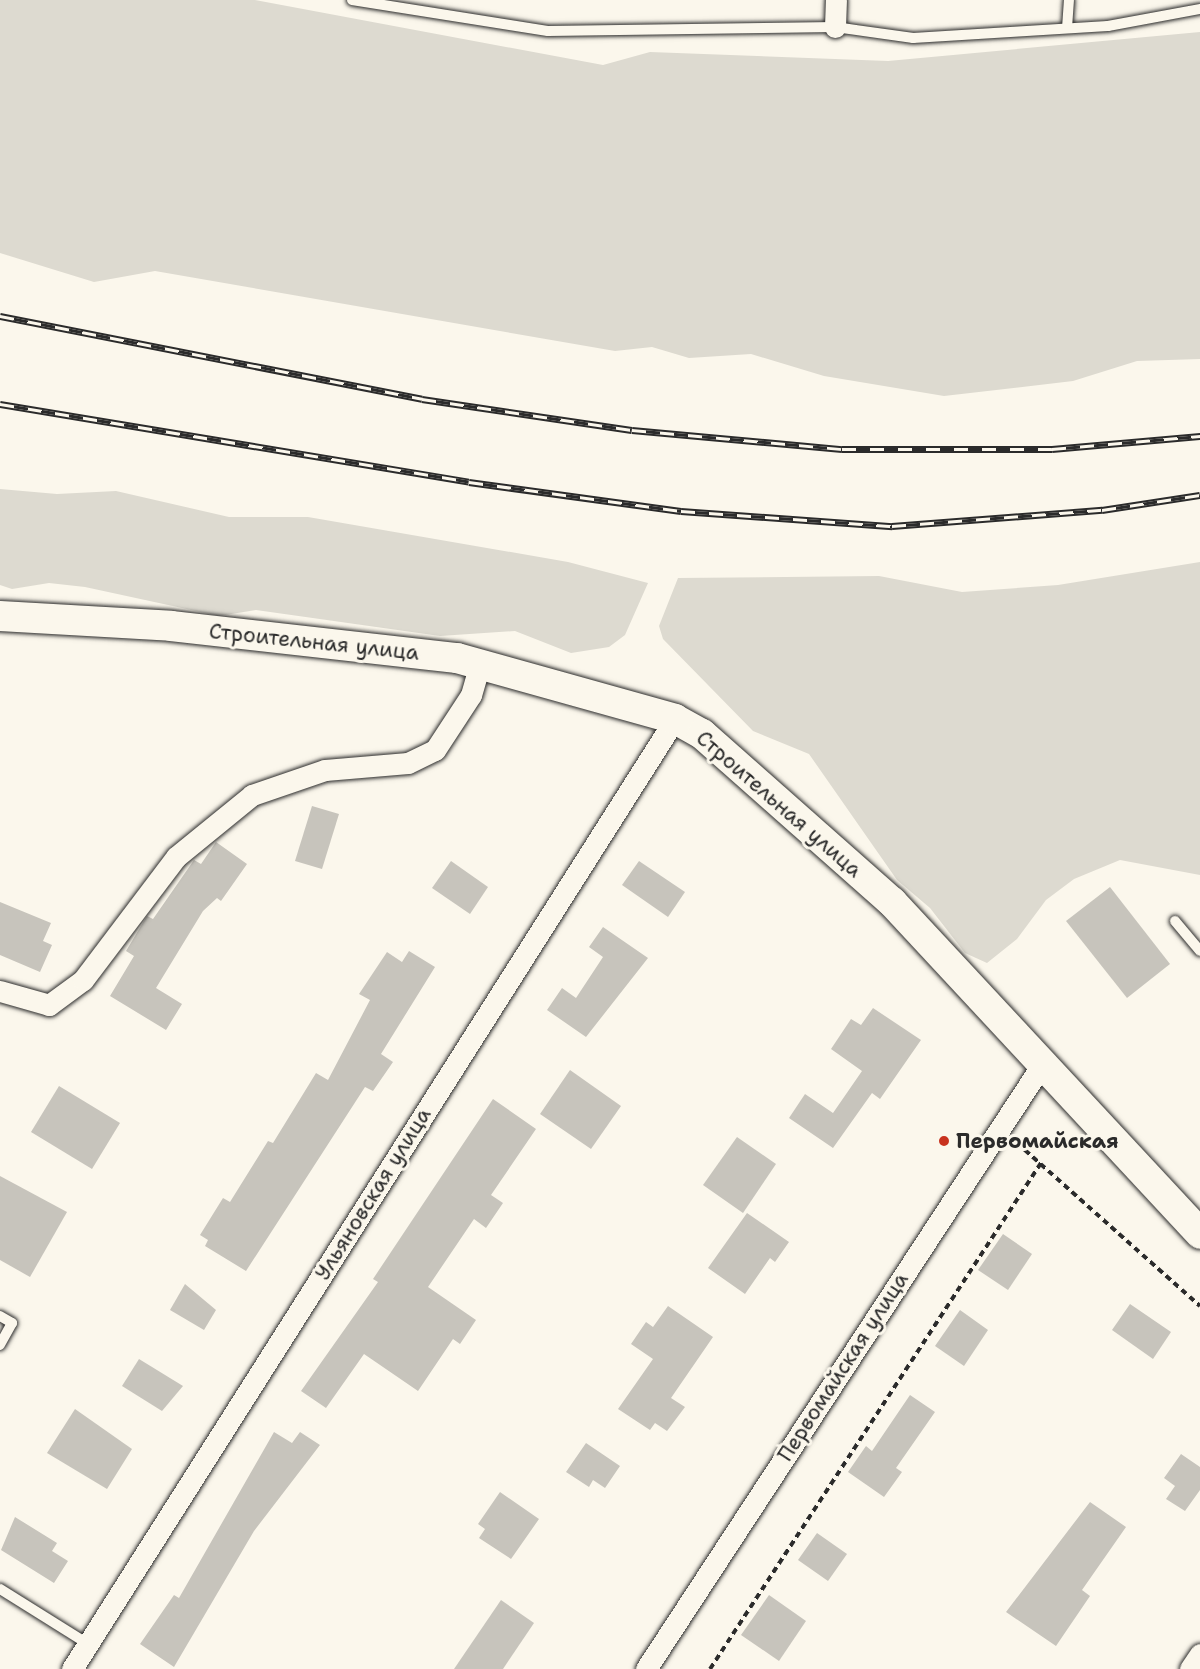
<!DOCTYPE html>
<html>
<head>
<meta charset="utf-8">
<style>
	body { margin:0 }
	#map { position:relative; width:1200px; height:1669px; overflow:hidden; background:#fbf7ec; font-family:"Shantell Sans",sans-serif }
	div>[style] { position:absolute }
	.green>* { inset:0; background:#dddad0 }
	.building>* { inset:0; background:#c7c4bc }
	.path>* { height:4px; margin-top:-2px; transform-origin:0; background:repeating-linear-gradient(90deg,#2b2b2b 0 6px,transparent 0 10.5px) }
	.roads { filter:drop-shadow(0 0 2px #2b2b2b) drop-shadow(0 0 2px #2b2b2b) }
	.lane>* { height:10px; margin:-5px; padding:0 5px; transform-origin:5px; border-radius:5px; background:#fbf7ec }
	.street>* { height:21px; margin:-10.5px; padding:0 10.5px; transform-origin:10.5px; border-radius:10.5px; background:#fbf7ec }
	.secondary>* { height:30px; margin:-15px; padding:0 15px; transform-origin:15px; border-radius:15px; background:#fbf7ec }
	.rail>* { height:7px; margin-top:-3.5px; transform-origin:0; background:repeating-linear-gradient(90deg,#fbf7ec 0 14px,#2b2b2b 0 28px); box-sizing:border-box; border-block:2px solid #2b2b2b }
	.dots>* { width:16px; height:16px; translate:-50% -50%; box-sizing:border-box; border:3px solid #fbf7ec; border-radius:50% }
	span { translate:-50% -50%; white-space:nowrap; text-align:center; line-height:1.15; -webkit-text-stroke:6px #fbf7ec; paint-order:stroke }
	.street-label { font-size:21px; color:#2b2b2b }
	.poi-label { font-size:21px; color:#2b2b2b; font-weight:700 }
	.left { translate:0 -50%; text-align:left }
</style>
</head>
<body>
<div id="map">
	<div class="green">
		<div style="clip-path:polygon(0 0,255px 0,603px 65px,650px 52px,888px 61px,1200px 32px,1200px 359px,1137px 361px,1073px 381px,944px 396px,824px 376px,751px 354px,689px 358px,652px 347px,615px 351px,155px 271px,94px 282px,0 253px)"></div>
		<div style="clip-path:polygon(0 489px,57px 494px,116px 491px,229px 517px,308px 517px,568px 562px,648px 583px,625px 635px,609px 647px,571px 653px,515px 631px,440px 636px,256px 610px,219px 616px,85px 587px,49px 583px,12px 589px,0 585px)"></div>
		<div style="clip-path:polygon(1200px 562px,1200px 875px,1120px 860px,1074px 879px,1046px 900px,1017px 939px,987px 963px,965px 953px,930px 908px,897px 880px,809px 754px,753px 731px,663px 639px,659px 626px,678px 578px,879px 576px,962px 592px,1058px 585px)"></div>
	</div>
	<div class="building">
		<div style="clip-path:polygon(312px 806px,339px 814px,322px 869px,295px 861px)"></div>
		<div style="clip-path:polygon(216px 842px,247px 864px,221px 901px,217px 898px,203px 911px,156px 988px,182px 1004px,166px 1030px,110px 996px,134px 956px,126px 951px,147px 916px,153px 919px,194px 860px,201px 864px)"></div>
		<div style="clip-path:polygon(451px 861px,488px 887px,470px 914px,432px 888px)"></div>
		<div style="clip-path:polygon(639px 861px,685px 892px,668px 917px,622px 885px)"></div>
		<div style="clip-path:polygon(1110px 887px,1170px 964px,1127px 998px,1066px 921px)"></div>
		<div style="clip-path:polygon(0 902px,51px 923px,43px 941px,52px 945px,40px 972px,0 955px)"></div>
		<div style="clip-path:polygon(603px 927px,648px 958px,586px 1037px,547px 1010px,562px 988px,576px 998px,603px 957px,589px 947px)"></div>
		<div style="clip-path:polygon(409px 951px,435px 967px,381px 1054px,393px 1062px,373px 1091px,365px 1087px,246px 1271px,205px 1246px,208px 1240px,200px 1235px,223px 1198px,230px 1202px,268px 1141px,273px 1143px,316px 1073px,328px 1080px,370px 1000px,359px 994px,387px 952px,402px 962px)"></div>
		<div style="clip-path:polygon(873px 1008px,921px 1040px,880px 1099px,872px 1093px,833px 1148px,789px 1118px,805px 1094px,833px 1113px,862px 1071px,831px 1049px,851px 1019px,861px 1025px)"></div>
		<div style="clip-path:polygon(570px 1070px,621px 1106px,591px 1149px,540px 1114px)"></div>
		<div style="clip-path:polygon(59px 1086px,120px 1123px,92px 1169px,31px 1132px)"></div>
		<div style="clip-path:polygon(493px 1099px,536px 1129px,491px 1195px,503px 1203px,486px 1228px,474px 1219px,428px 1287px,476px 1320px,460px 1344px,453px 1339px,418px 1391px,364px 1354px,326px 1408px,301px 1391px,378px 1282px,373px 1279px)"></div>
		<div style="clip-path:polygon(737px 1137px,776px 1164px,743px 1213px,703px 1185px)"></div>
		<div style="clip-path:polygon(0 1176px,67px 1212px,30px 1277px,0 1260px)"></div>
		<div style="clip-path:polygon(747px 1213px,789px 1242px,775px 1262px,770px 1258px,745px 1294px,708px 1268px)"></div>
		<div style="clip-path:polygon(1003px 1234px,1032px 1254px,1008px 1290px,978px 1270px)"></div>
		<div style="clip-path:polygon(185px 1284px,216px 1310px,204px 1330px,170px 1310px)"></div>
		<div style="clip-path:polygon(1130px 1304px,1171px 1332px,1153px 1359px,1112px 1330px)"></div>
		<div style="clip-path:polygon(668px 1306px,713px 1337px,671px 1398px,685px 1407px,667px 1431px,655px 1423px,650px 1430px,618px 1409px,653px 1359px,631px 1344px,646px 1322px,653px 1327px)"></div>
		<div style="clip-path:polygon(960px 1310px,988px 1330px,964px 1366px,935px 1346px)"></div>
		<div style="clip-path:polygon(139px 1359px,183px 1386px,162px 1411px,122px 1386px)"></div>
		<div style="clip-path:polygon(910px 1395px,935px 1412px,896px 1468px,902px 1472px,884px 1497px,848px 1472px,866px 1446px,872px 1451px)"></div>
		<div style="clip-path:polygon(75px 1409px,132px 1449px,107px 1489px,47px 1453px)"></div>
		<div style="clip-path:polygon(274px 1432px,292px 1443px,300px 1432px,320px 1445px,254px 1531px,174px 1667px,140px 1644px,174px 1595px,179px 1598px)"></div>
		<div style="clip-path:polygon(586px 1443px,620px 1466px,605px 1488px,593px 1480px,589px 1487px,566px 1472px)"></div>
		<div style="clip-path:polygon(1181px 1454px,1200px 1467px,1200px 1490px,1185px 1511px,1166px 1499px,1175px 1486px,1164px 1478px)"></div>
		<div style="clip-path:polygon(500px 1492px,539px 1519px,511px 1559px,479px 1538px,485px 1529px,478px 1524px)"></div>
		<div style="clip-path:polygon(1090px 1502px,1126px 1527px,1082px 1590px,1090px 1596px,1056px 1646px,1006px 1612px)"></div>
		<div style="clip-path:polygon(15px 1517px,57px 1543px,52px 1551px,68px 1561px,54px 1583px,1px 1550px)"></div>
		<div style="clip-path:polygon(817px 1533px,847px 1554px,828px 1581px,798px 1560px)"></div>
		<div style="clip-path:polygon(769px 1595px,806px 1621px,779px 1661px,741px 1635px)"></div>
		<div style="clip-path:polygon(501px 1600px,534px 1623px,503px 1669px,454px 1669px)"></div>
	</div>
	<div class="path">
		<div style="left:1017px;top:1143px;width:245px;rotate:41.7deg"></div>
		<div style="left:710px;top:1669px;width:605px;rotate:-56.81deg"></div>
	</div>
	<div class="roads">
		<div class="lane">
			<div style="left:352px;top:0;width:198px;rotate:9deg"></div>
			<div style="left:548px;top:31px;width:287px;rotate:-0.8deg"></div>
			<div style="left:835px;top:27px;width:79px;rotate:8deg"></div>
			<div style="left:913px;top:38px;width:195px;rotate:-3.5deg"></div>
			<div style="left:1108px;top:26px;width:94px;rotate:-10.5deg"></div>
			<div style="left:1067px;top:28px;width:28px;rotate:-86deg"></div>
			<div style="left:1175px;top:921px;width:39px;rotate:50deg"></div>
			<div style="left:0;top:1316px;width:14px;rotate:30deg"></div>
			<div style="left:12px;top:1323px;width:25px;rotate:119deg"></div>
			<div style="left:0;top:1589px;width:104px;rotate:32deg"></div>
		</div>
		<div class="street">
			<div style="left:835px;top:27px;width:27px;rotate:-88deg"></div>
			<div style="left:0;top:991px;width:51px;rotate:15.9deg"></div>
			<div style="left:49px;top:1005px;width:42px;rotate:-36.3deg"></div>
			<div style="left:83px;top:980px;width:154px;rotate:-52.9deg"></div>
			<div style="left:176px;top:857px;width:98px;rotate:-39.2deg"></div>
			<div style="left:252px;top:795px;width:77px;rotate:-18.9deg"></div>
			<div style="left:325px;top:770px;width:83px;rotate:-4.8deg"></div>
			<div style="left:408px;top:763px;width:30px;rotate:-26deg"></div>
			<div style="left:435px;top:750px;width:66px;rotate:-56.8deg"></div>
			<div style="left:471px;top:695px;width:32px;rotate:-74deg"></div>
			<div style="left:72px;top:1669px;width:1125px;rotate:-57.6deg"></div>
			<div style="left:646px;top:1669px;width:721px;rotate:-56.77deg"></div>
			<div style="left:1190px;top:1669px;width:18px;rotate:-56deg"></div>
		</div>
		<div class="secondary">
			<div style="left:0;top:616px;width:171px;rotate:3.3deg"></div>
			<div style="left:171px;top:626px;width:288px;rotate:6.4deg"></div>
			<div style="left:457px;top:658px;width:226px;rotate:15.6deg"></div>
			<div style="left:675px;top:719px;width:31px;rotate:29deg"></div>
			<div style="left:702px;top:734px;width:254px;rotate:41.5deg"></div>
			<div style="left:892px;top:902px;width:453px;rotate:47.1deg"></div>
		</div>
	</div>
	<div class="rail">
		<div style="left:0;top:316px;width:430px;rotate:11.1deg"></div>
		<div style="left:422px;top:399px;width:212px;rotate:8.4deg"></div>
		<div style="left:632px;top:430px;width:211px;rotate:5.2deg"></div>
		<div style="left:842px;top:449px;width:210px"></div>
		<div style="left:1052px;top:449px;width:149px;rotate:-5deg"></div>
		<div style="left:0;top:404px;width:475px;rotate:9.4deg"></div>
		<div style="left:469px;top:482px;width:214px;rotate:7.8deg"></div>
		<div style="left:681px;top:511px;width:212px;rotate:4.1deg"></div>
		<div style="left:892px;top:526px;width:211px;rotate:-4.4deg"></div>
		<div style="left:1102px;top:510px;width:99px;rotate:-8.7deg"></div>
	</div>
	<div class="dots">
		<div style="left:944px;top:1141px;background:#c8321e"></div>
	</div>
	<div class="street-label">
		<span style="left:314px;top:642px;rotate:6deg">Строительная улица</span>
		<span style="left:779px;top:804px;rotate:41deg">Строительная улица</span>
		<span style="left:373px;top:1194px;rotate:-58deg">Ульяновская улица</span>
		<span style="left:843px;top:1367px;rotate:-57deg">Первомайская улица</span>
	</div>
	<div class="poi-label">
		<span class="left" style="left:956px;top:1141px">Первомайская</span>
	</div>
</div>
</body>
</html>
